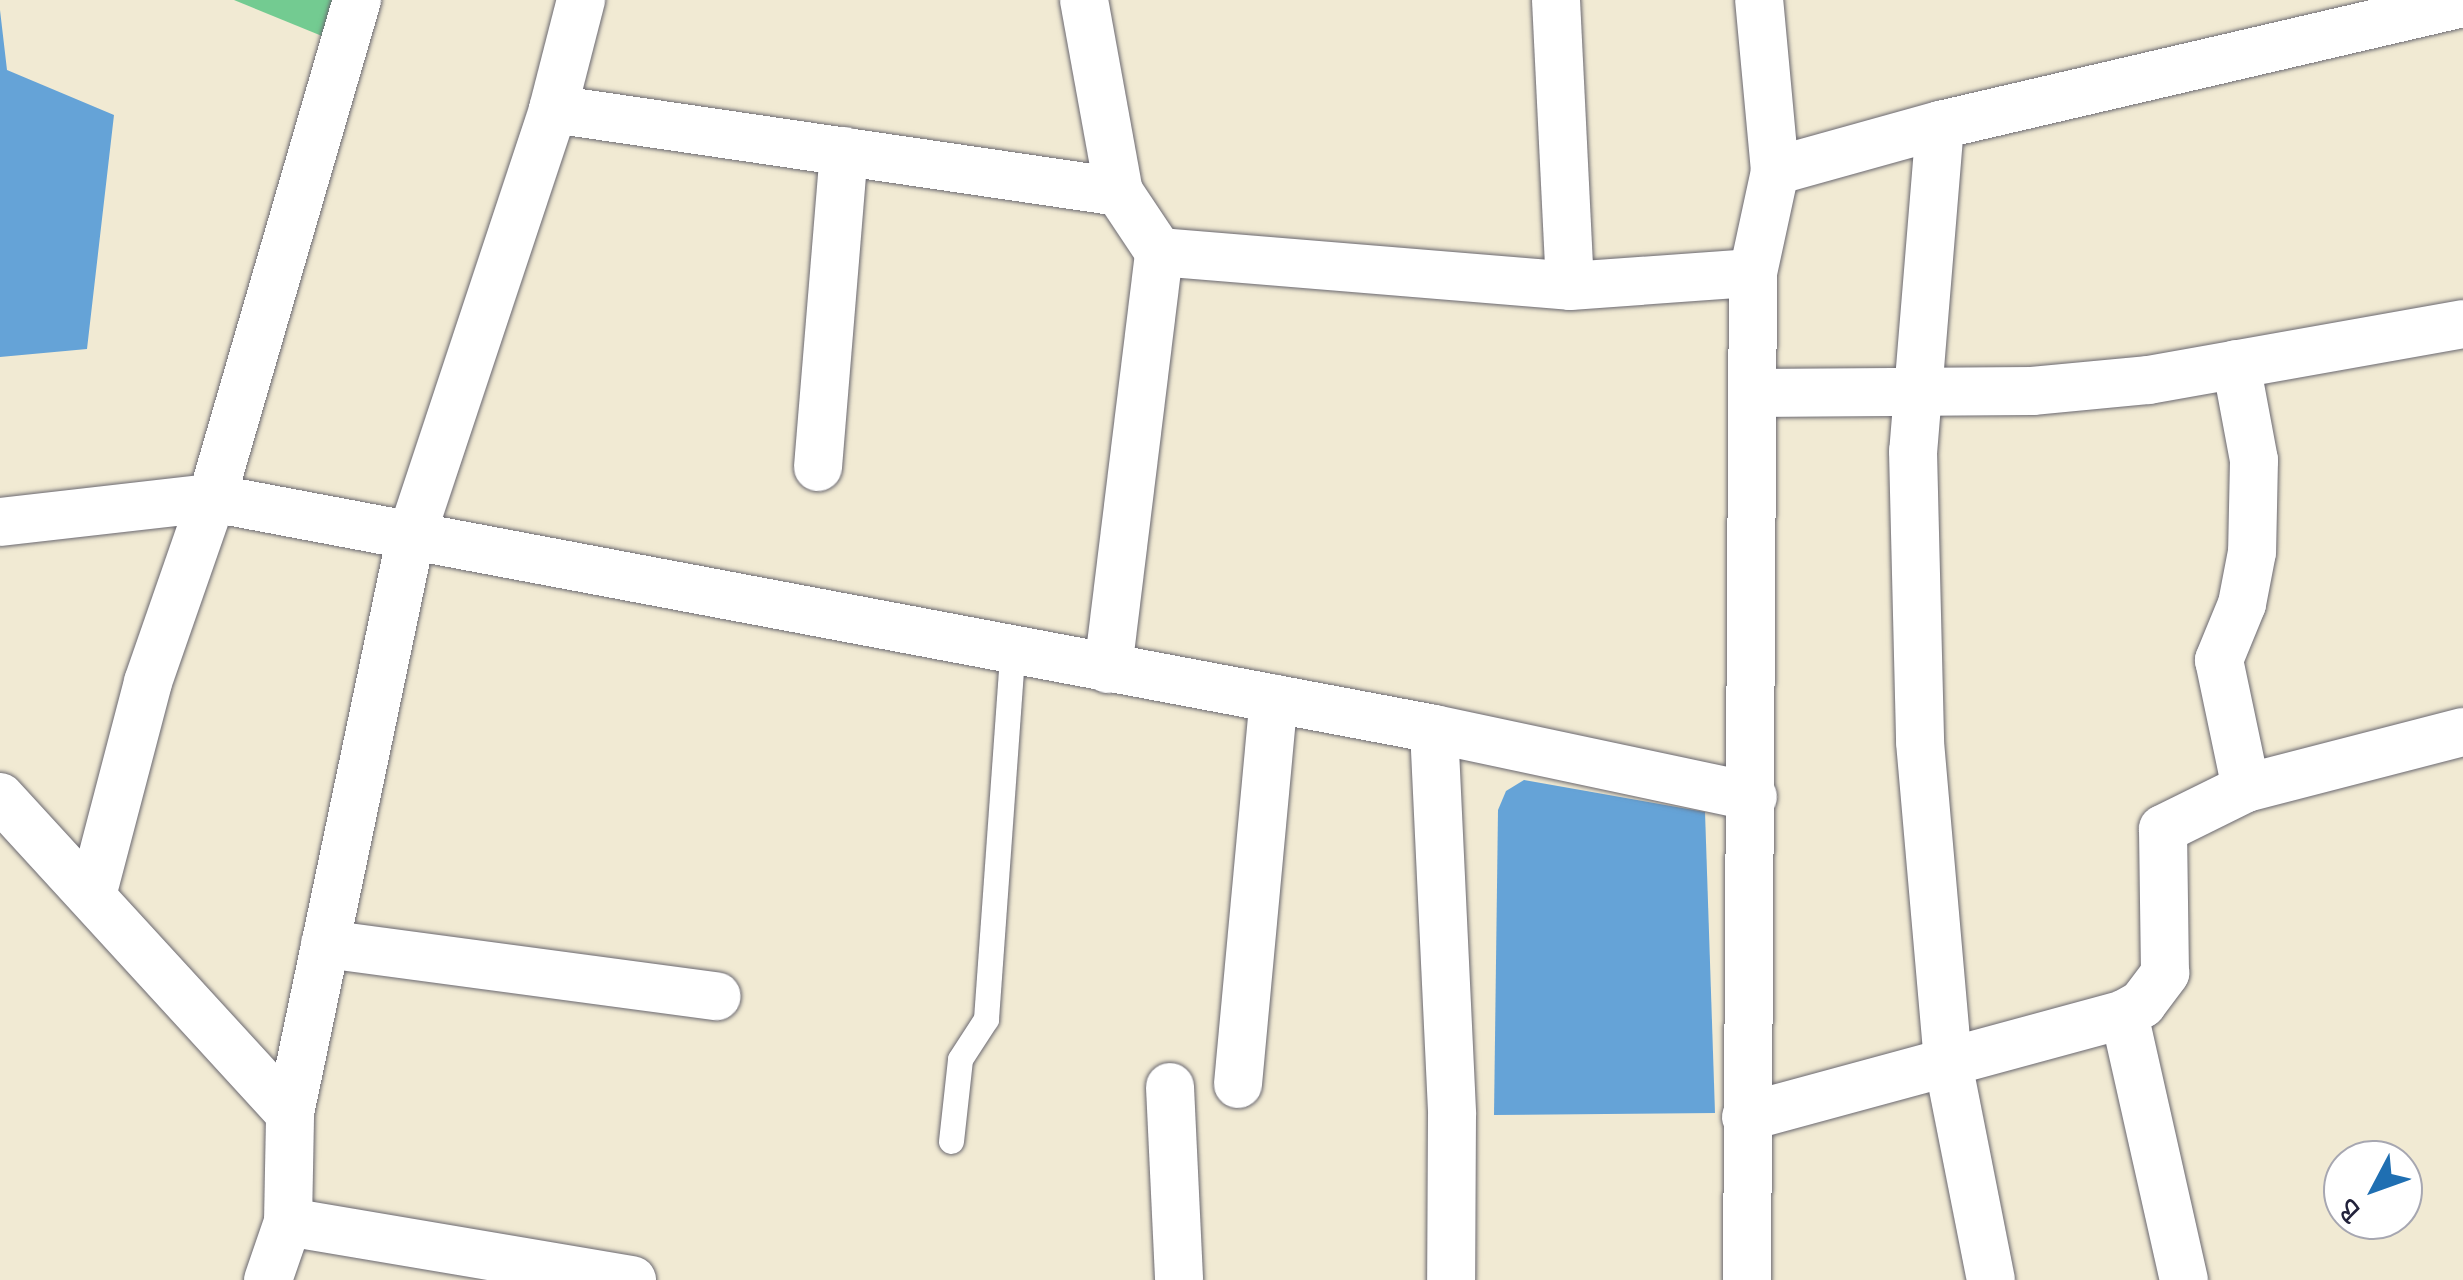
<!DOCTYPE html>
<html>
<head>
<meta charset="utf-8">
<style>
	body { margin:0 }
	#map { position:relative; width:2463px; height:1280px; overflow:hidden; background:#f1ead3; font-family:"Indie Flower",sans-serif }
	div>[style] { position:absolute }
	.green>* { inset:0; background:#73cb91 }
	.water>* { inset:0; background:#65a3d7 }
	.roads { filter:drop-shadow(0 0 2px #6a6870) drop-shadow(0 0 2px #6a6870) }
	.lane>* { height:25px; margin:-12.5px; padding:0 12.5px; transform-origin:12.5px; border-radius:12.5px; background:#fff }
	.street>* { height:48px; margin:-24px; padding:0 24px; transform-origin:24px; border-radius:24px; background:#fff }
	span { translate:-50% -50%; white-space:nowrap; text-align:center; line-height:1.15; -webkit-text-stroke:10px #fff; paint-order:stroke }
	.north { position:absolute; left:2323px; top:1140px; width:100px; height:100px; box-sizing:border-box; background:#fff; border:2px solid #a7a7b1; border-radius:50%; rotate:229deg; font-size:28px; font-weight:700; line-height:40px; text-align:center; color:#22223b }
	.north::after { content:''; display:block; margin:auto; width:35px; height:45px; background:#1f6fb2; clip-path:polygon(50% 0,100% 100%,50% 72%,0 100%) }
</style>
</head>
<body>
<div id="map">
	<div class="green">
		<div style="clip-path:polygon(234px 0,357px 0,344px 45px)"></div>
	</div>
	<div class="water">
		<div style="clip-path:polygon(0 10px,7px 70px,114px 115px,87px 349px,0 357px)"></div>
		<div style="clip-path:polygon(1524px 780px,1705px 812px,1715px 1113px,1494px 1115px,1498px 810px,1506px 791px)"></div>
	</div>
	<div class="roads">
		<div class="lane">
			<div style="left:951px;top:1141px;width:82px;rotate:-83.7deg"></div>
			<div style="left:960px;top:1059px;width:48px;rotate:-57deg"></div>
			<div style="left:986px;top:1019px;width:368px;rotate:-85.9deg"></div>
		</div>
		<div class="street">
			<div style="left:1084px;top:0;width:195px;rotate:79.7deg"></div>
			<div style="left:1556px;top:0;width:286px;rotate:87.2deg"></div>
			<div style="left:553px;top:109px;width:572px;rotate:8.34deg"></div>
			<div style="left:1119px;top:192px;width:72px;rotate:56.3deg"></div>
			<div style="left:1159px;top:252px;width:412px;rotate:4.7deg"></div>
			<div style="left:1570px;top:286px;width:183px;rotate:-4.1deg"></div>
			<div style="left:1940px;top:125px;width:327px;rotate:94.7deg"></div>
			<div style="left:1913px;top:451px;width:291px;rotate:88.6deg"></div>
			<div style="left:1920px;top:742px;width:322px;rotate:85deg"></div>
			<div style="left:1948px;top:1063px;width:221px;rotate:78.8deg"></div>
			<div style="left:1775px;top:171px;width:171px;rotate:-15.6deg"></div>
			<div style="left:1940px;top:125px;width:537px;rotate:-13.13deg"></div>
			<div style="left:2236px;top:364px;width:98px;rotate:79.4deg"></div>
			<div style="left:2254px;top:460px;width:92px;rotate:91.2deg"></div>
			<div style="left:2252px;top:552px;width:53px;rotate:100.9deg"></div>
			<div style="left:2242px;top:604px;width:61px;rotate:112.3deg"></div>
			<div style="left:2219px;top:660px;width:131px;rotate:78.1deg"></div>
			<div style="left:1753px;top:393px;width:279px;rotate:-0.4deg"></div>
			<div style="left:2032px;top:391px;width:118px;rotate:-5.4deg"></div>
			<div style="left:2149px;top:380px;width:319px;rotate:-10.1deg"></div>
			<div style="left:818px;top:467px;width:317px;rotate:-85.3deg"></div>
			<div style="left:0;top:522px;width:213px;rotate:-6.5deg"></div>
			<div style="left:212px;top:498px;width:1244px;rotate:10.7deg"></div>
			<div style="left:1434px;top:729px;width:326px;rotate:12deg"></div>
			<div style="left:1108px;top:669px;width:420px;rotate:-83deg"></div>
			<div style="left:1434px;top:729px;width:386px;rotate:87.3deg"></div>
			<div style="left:1452px;top:1115px;width:165px;rotate:90.3deg"></div>
			<div style="left:0;top:797px;width:429px;rotate:47.5deg"></div>
			<div style="left:93px;top:892px;width:217px;rotate:-75.3deg"></div>
			<div style="left:148px;top:682px;width:195px;rotate:-70.8deg"></div>
			<div style="left:212px;top:498px;width:519px;rotate:-73.77deg"></div>
			<div style="left:325px;top:944px;width:395px;rotate:7.6deg"></div>
			<div style="left:2124px;top:1014px;width:273px;rotate:77.3deg"></div>
			<div style="left:1238px;top:1084px;width:387px;rotate:-84.7deg"></div>
			<div style="left:1170px;top:1087px;width:193px;rotate:87.3deg"></div>
			<div style="left:1746px;top:1117px;width:392px;rotate:-15.2deg"></div>
			<div style="left:2124px;top:1014px;width:21px;rotate:-29deg"></div>
			<div style="left:2142px;top:1004px;width:39px;rotate:-53deg"></div>
			<div style="left:2165px;top:973px;width:144px;rotate:-90.8deg"></div>
			<div style="left:2163px;top:829px;width:93px;rotate:-26.3deg"></div>
			<div style="left:2246px;top:788px;width:224px;rotate:-14.5deg"></div>
			<div style="left:288px;top:1222px;width:349px;rotate:9.6deg"></div>
			<div style="left:268px;top:1280px;width:61px;rotate:-71deg"></div>
			<div style="left:288px;top:1222px;width:109px;rotate:-88.9deg"></div>
			<div style="left:290px;top:1113px;width:585px;rotate:-78.17deg"></div>
			<div style="left:410px;top:540px;width:454px;rotate:-71.6deg"></div>
			<div style="left:553px;top:109px;width:113px;rotate:-75.6deg"></div>
			<div style="left:1747px;top:1280px;width:1007px;rotate:-89.66deg"></div>
			<div style="left:1753px;top:273px;width:104px;rotate:-77.8deg"></div>
			<div style="left:1775px;top:171px;width:172px;rotate:-95.3deg"></div>
		</div>
	</div>
	<div class="north">B</div>
</div>
</body>
</html>
